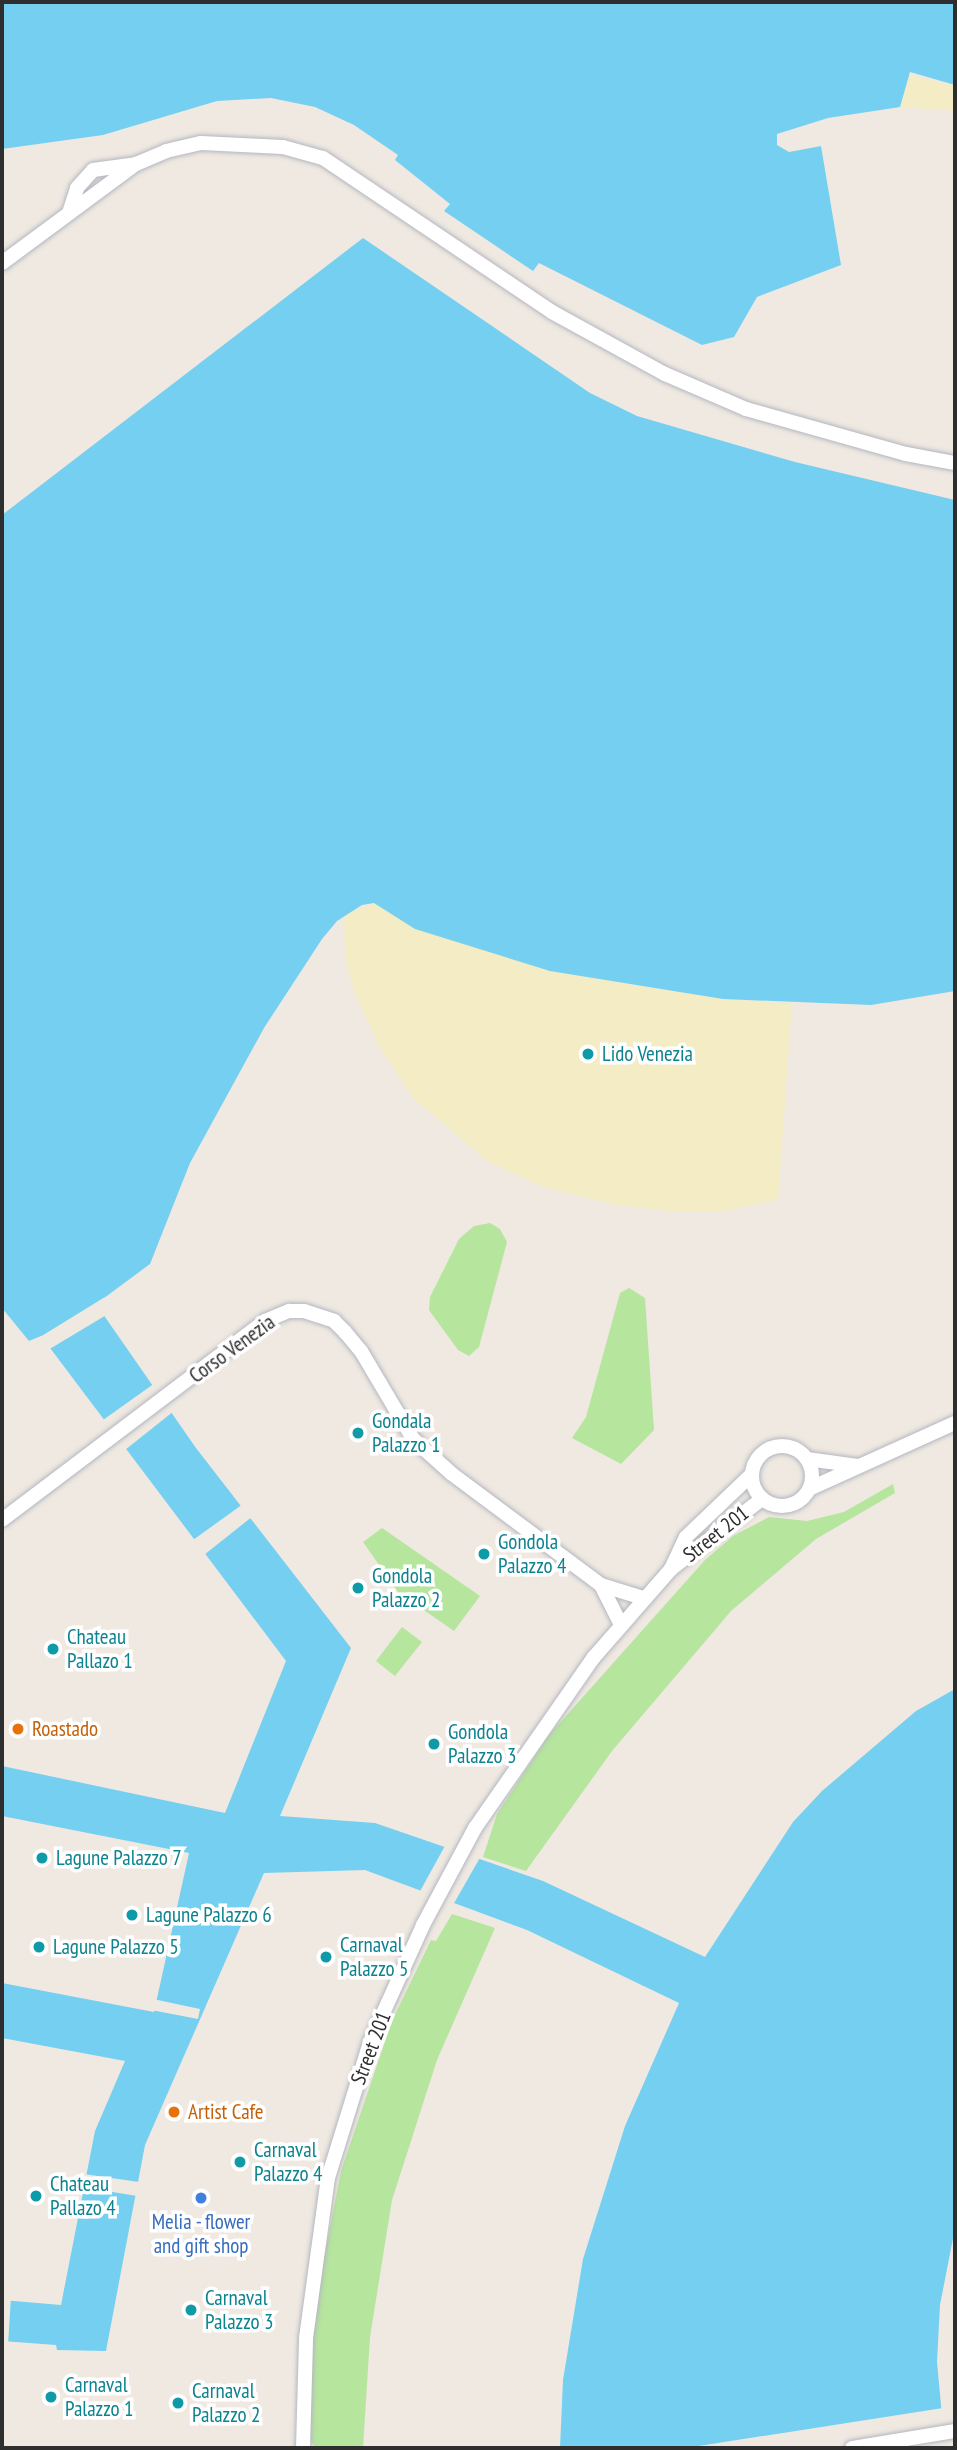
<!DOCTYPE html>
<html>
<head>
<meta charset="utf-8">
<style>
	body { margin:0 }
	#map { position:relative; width:957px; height:2450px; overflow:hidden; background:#efe9e1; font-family:"PT Sans Narrow",sans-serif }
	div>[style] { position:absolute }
	.green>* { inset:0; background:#b6e59e }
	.sand>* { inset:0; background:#f3ecc5 }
	.water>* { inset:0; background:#75cff0 }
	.pier>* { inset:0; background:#efe9e1 }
	.roads { filter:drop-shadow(0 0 2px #b4b7c1) drop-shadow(0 0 2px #b4b7c1) }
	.street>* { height:14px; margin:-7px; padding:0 7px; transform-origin:7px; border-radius:7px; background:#fff }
	.street>.ring { margin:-7px; padding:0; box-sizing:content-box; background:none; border:14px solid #fff; border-radius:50% }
	.dots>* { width:19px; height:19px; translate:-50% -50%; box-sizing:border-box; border:4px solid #fff; border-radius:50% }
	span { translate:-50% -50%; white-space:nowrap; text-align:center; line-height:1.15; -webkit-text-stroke:7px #fff; paint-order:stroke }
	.culture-label { font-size:21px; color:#0d838f }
	.left { translate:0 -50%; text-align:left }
	.street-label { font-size:21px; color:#2e2e2e }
	.food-label { font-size:21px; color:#c56008 }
	.shop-label { font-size:21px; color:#366cbe }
	.frame { position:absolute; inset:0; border:4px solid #2e2e2e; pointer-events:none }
</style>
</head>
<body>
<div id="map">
	<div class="green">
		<div style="clip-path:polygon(490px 1223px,500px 1229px,507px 1242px,479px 1347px,469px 1356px,458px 1350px,429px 1310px,430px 1297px,459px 1239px,474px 1226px)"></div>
		<div style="clip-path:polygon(629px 1288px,645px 1298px,654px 1430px,621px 1464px,572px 1438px,586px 1417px,620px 1293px)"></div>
		<div style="clip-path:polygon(893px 1484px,895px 1493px,816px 1539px,731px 1611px,612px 1751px,526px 1871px,483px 1857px,497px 1814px,549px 1735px,705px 1560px,733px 1536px,769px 1517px,807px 1521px,844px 1512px)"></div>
		<div style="clip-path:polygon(382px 1528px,480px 1596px,454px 1631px,398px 1592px,363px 1542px)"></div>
		<div style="clip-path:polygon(402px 1627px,422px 1642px,395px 1676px,376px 1661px)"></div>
		<div style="clip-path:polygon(452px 1914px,495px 1928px,437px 2060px,392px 2200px,370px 2337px,363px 2448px,315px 2448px,308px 2436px,314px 2309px,341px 2171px,392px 2021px,431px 1940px,436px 1941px)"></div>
	</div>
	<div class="sand">
		<div style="clip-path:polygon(910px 75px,955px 86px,955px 111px,900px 107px)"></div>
		<div style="clip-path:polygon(374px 903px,549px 971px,723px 999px,792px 1004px,778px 1200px,721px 1211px,670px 1211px,616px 1205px,543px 1187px,487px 1161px,413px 1098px,379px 1046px,355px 994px,345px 959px,344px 915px)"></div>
	</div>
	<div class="water">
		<div style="clip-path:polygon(2px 2px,955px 2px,955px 85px,910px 72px,900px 107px,828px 118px,777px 134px,777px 145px,789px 152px,821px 146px,841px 265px,757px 297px,734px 337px,702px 345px,539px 263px,533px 271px,444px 211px,450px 204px,395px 160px,398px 155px,354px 125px,315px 107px,271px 98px,217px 101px,103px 135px,2px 149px)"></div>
		<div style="clip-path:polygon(363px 238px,590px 393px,637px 416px,795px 462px,955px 500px,955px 991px,871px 1005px,723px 999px,550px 971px,415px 929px,374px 903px,362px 905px,337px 921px,322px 939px,264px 1028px,190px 1163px,150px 1264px,96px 1304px,196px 1448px,351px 1648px,280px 1816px,375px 1823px,543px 1881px,705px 1957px,793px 1822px,822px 1791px,916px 1711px,955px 1689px,955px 2228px,940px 2305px,937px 2362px,945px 2448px,560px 2448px,563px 2380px,583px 2259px,625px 2126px,679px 2003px,527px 1930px,365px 1870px,264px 1873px,145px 2145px,106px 2351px,57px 2350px,56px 2345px,2px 2341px,2px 2300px,61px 2305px,95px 2131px,125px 2061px,2px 2038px,2px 1983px,154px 2012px,189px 1853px,2px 1816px,2px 1766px,225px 1813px,286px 1661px,41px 1336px,29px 1341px,2px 1308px,2px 515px)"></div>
	</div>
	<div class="pier">
		<div style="clip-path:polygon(105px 1297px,101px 1304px,108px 1314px,48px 1350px,40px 1337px)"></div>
		<div style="clip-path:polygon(155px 1383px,174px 1411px,125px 1450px,103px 1420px)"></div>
		<div style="clip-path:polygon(243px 1504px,253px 1516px,204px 1555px,193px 1540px)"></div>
		<div style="clip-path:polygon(446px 1844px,481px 1856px,453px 1905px,419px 1893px)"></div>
		<div style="clip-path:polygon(153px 1999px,200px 2009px,198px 2019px,146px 2009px,151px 2008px)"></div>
		<div style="clip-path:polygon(84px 2174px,139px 2182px,137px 2196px,82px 2187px)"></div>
		<div style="clip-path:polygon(2px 2297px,11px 2297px,8px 2345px,2px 2345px)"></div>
		<div style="clip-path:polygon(943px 2408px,949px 2448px,686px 2448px)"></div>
	</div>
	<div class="roads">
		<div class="street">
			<div style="left:69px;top:213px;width:26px;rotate:-72deg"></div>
			<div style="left:77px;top:188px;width:24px;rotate:-48deg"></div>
			<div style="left:93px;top:170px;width:43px;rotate:-7.9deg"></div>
			<div style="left:2px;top:263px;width:167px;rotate:-36.5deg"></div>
			<div style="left:136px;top:164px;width:33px;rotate:-23deg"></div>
			<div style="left:166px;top:151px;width:36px;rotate:-13deg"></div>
			<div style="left:201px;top:143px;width:82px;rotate:2.8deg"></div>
			<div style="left:283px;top:147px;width:41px;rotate:15.4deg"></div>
			<div style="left:323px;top:158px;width:276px;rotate:33.9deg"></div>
			<div style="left:552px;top:312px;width:129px;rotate:28.8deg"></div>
			<div style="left:665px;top:374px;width:88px;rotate:23.4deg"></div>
			<div style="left:746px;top:409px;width:166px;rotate:15.7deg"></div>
			<div style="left:906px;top:454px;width:50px;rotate:10.4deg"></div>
			<div class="ring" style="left:752px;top:1446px;width:46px;height:46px"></div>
			<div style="left:807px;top:1459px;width:51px;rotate:7.8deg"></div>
			<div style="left:811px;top:1488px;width:158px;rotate:-24.3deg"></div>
			<div style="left:2px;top:1520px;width:330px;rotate:-37.1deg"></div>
			<div style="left:265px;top:1321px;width:26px;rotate:-23deg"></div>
			<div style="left:289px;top:1311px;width:15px"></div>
			<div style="left:304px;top:1311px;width:32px;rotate:18deg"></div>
			<div style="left:334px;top:1321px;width:16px;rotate:45deg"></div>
			<div style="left:345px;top:1332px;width:25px;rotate:50deg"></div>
			<div style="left:361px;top:1351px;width:102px;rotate:59.4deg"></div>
			<div style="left:413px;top:1439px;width:52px;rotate:41.9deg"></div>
			<div style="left:452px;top:1474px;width:186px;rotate:36.7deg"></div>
			<div style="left:601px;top:1585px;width:44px;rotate:17.2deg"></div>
			<div style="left:671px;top:1569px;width:35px;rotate:-65deg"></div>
			<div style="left:686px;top:1537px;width:90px;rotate:-43.6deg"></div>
			<div style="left:601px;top:1585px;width:45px;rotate:63.4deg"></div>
			<div style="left:303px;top:2448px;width:110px;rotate:-88.4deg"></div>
			<div style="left:306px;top:2338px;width:162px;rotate:-82.2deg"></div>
			<div style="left:328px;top:2178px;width:142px;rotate:-72.8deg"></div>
			<div style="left:370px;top:2042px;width:128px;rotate:-65.6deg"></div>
			<div style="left:423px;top:1925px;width:110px;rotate:-61.8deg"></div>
			<div style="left:475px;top:1828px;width:208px;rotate:-55.2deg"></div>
			<div style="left:594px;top:1657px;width:117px;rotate:-48.8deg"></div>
			<div style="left:671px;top:1569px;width:115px;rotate:-37.6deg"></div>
			<div style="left:852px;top:2448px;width:104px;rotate:-9.4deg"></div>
		</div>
	</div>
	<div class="dots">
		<div style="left:588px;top:1054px;background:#0f9aa8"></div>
		<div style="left:358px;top:1433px;background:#0f9aa8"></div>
		<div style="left:484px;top:1554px;background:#0f9aa8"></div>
		<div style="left:358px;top:1588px;background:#0f9aa8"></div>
		<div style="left:53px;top:1649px;background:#0f9aa8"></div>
		<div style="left:18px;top:1729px;background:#e8710a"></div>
		<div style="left:434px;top:1744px;background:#0f9aa8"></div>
		<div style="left:42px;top:1858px;background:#0f9aa8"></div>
		<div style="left:132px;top:1915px;background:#0f9aa8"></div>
		<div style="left:39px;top:1947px;background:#0f9aa8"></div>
		<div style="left:326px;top:1957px;background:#0f9aa8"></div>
		<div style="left:174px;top:2112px;background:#e8710a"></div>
		<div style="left:240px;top:2162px;background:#0f9aa8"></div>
		<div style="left:36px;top:2196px;background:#0f9aa8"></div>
		<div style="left:201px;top:2198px;background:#3f7fe0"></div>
		<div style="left:191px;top:2310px;background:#0f9aa8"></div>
		<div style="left:51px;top:2397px;background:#0f9aa8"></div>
		<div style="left:178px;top:2403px;background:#0f9aa8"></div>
	</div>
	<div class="culture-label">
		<span class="left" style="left:602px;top:1054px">Lido Venezia</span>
		<span class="left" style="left:372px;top:1433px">Gondala<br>Palazzo 1</span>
		<span class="left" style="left:498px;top:1554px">Gondola<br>Palazzo 4</span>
		<span class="left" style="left:372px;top:1588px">Gondola<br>Palazzo 2</span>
		<span class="left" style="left:67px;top:1649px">Chateau<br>Pallazo 1</span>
		<span class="left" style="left:448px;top:1744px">Gondola<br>Palazzo 3</span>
		<span class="left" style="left:56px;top:1858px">Lagune Palazzo 7</span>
		<span class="left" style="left:146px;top:1915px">Lagune Palazzo 6</span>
		<span class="left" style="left:340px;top:1957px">Carnaval<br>Palazzo 5</span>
		<span class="left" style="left:53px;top:1947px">Lagune Palazzo 5</span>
		<span class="left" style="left:254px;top:2162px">Carnaval<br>Palazzo 4</span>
		<span class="left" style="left:50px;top:2196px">Chateau<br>Pallazo 4</span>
		<span class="left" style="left:205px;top:2310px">Carnaval<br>Palazzo 3</span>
		<span class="left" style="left:65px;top:2397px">Carnaval<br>Palazzo 1</span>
		<span class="left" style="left:192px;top:2403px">Carnaval<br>Palazzo 2</span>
	</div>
	<div class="street-label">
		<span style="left:232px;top:1349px;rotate:-36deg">Corso Venezia</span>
		<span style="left:716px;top:1534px;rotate:-38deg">Street 201</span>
		<span style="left:371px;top:2048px;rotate:-69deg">Street 201</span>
	</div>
	<div class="food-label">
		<span class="left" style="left:32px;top:1729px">Roastado</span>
		<span class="left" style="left:188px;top:2112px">Artist Cafe</span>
	</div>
	<div class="shop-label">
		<span style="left:201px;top:2234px">Melia - flower<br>and gift shop</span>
	</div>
	<div class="frame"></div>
</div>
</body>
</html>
